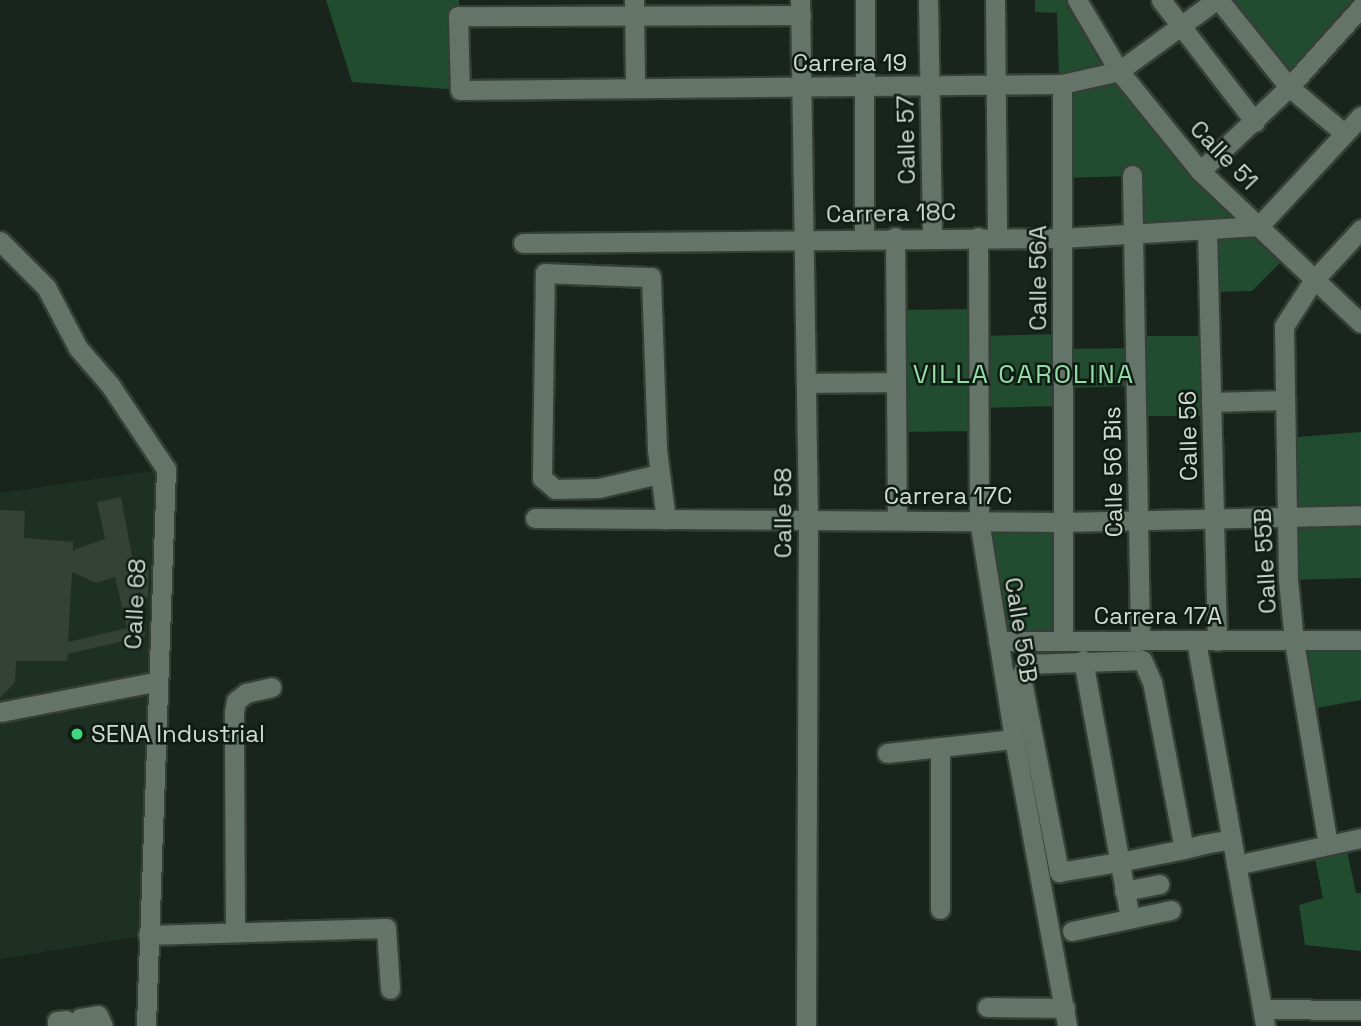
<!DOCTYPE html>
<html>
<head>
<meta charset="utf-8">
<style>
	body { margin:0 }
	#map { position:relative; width:1361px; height:1026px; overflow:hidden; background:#19251c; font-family:"Space Grotesk",sans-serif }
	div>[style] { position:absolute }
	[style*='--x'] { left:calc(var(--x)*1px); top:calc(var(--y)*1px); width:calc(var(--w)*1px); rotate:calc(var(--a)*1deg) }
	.built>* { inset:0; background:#1d3023 }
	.green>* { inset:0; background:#224c30 }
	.building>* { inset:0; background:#344137 }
	.roads { filter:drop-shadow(2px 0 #353f38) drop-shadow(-2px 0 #353f38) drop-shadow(0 2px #353f38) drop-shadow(0 -2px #353f38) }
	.minor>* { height:19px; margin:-9.5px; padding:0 9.5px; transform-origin:9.5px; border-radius:9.5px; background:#657469 }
	.dots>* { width:19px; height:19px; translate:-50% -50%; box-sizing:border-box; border:4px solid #0f1c13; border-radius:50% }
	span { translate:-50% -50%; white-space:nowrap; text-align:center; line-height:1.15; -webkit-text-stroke:5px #0f1c13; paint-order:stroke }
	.street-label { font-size:24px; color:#d1d9d3 }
	.poi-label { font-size:24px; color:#d1d9d3 }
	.left { translate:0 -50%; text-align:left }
	.neighbourhood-label { font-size:26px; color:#94dba8; letter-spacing:2px }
</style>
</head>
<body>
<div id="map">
	<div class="built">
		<i style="clip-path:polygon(166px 469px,148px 935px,0 959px,0 493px)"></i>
	</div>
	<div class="green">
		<i style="clip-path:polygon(326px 0,459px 0,460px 90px,352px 82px)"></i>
		<i style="clip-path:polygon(1035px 0,1077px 0,1119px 71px,1288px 255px,1252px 291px,1209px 292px,1207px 230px,1133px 234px,1132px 176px,1062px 178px,1057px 13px,1035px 12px)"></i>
		<i style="clip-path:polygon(1219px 0,1361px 0,1289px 87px)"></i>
		<i style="clip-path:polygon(979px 309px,979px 336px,1063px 334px,1063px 349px,1135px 348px,1135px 336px,1210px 336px,1212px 416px,1136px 416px,1135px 386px,1063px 388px,1063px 406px,979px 408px,979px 431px,897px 432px,896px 310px)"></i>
		<i style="clip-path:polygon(1361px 432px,1361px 578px,1288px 580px,1286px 438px)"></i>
		<i style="clip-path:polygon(979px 520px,1063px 522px,1063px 641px,998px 641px)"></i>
		<i style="clip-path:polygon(1361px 640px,1361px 700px,1305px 710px,1294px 641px)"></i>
		<i style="clip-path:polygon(1345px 842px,1356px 893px,1361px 893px,1361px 951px,1305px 945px,1299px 905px,1323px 898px,1313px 849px)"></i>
	</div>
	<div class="building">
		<i style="clip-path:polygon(evenodd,121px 497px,135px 572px,149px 569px,148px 598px,141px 599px,145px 636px,68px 654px,67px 661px,16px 661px,15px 682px,0 698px,0 510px,25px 511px,24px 538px,73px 542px,73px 550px,105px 539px,97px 502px,121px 497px,72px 572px,96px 583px,115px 577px,127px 628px,68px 642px,72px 572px)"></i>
	</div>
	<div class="roads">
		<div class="minor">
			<i style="--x:634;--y:0;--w:87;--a:89.3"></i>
			<i style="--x:800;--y:0;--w:521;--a:89.12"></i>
			<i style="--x:808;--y:521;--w:505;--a:90.23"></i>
			<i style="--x:928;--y:0;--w:237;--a:89"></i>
			<i style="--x:995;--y:0;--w:237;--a:89.5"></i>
			<i style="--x:1077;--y:0;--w:82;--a:59.4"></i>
			<i style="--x:1119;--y:71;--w:129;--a:51"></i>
			<i style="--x:1200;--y:171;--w:221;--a:43.4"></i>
			<i style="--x:1161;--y:0;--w:154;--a:52.4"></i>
			<i style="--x:1219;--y:0;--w:112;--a:51.2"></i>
			<i style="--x:1289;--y:87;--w:72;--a:39.9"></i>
			<i style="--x:801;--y:15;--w:343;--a:179.8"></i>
			<i style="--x:458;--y:16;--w:74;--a:88.5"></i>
			<i style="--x:460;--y:90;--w:602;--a:-0.57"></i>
			<i style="--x:1062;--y:84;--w:58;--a:-12.8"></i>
			<i style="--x:1119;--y:71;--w:120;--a:-36.2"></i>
			<i style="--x:1062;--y:84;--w:557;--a:89.9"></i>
			<i style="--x:1200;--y:171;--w:122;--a:-43.3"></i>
			<i style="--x:1289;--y:87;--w:108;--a:-48"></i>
			<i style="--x:1132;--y:175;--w:466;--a:89"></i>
			<i style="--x:1207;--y:230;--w:411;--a:88.6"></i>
			<i style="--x:895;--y:237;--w:282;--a:89.6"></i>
			<i style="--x:978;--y:237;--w:283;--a:89.8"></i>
			<i style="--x:979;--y:520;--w:222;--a:80.9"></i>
			<i style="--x:1014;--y:739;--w:292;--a:79.5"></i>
			<i style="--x:864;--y:238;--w:238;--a:-89.8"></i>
			<i style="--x:0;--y:241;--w:65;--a:45"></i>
			<i style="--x:46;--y:287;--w:69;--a:62.3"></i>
			<i style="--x:78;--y:348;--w:49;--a:49.1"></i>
			<i style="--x:110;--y:385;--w:101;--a:56.3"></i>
			<i style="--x:166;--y:469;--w:557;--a:92.06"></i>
			<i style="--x:523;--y:243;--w:539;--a:-0.53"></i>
			<i style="--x:1062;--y:238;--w:197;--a:-3.5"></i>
			<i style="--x:1259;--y:226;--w:150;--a:-47.2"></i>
			<i style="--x:806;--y:383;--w:90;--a:-0.6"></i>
			<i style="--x:1211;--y:402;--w:73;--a:-1.6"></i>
			<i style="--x:659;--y:474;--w:62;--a:166.9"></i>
			<i style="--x:599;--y:488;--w:44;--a:178.7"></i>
			<i style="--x:555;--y:489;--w:17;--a:-140"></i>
			<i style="--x:542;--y:478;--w:205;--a:-89.2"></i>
			<i style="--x:545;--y:273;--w:106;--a:2.2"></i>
			<i style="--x:651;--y:277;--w:173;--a:88"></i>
			<i style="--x:657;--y:450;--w:70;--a:82.6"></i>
			<i style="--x:535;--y:518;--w:528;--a:0.43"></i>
			<i style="--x:1063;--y:522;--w:298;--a:-1.3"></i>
			<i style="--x:998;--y:641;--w:363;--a:-0.2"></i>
			<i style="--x:1196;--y:641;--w:391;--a:79.8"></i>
			<i style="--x:1083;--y:660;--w:263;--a:79.7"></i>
			<i style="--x:0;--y:712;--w:158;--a:-11"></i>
			<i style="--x:940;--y:747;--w:162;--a:90"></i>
			<i style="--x:887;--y:753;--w:128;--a:-6.3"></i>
			<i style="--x:1328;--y:845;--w:207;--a:-99.5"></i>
			<i style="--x:1294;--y:641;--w:61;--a:-95.6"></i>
			<i style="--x:1288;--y:580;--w:254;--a:-90.9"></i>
			<i style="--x:1284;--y:326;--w:54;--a:-57.2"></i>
			<i style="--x:1313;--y:281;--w:71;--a:-47.3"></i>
			<i style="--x:1184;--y:849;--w:170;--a:-100.8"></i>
			<i style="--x:1152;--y:682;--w:24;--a:-114"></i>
			<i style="--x:1142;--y:660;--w:116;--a:178"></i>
			<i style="--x:1026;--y:664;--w:13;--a:113"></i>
			<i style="--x:1021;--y:676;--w:200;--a:79"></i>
			<i style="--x:1059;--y:872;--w:61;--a:-9.5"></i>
			<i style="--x:1119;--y:862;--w:66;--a:-11.3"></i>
			<i style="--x:1184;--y:849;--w:21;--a:-14"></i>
			<i style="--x:1204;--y:844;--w:28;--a:-10"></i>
			<i style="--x:1236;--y:865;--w:128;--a:-12.2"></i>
			<i style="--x:1124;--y:891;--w:36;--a:-11"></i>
			<i style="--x:1072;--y:931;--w:101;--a:-12"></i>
			<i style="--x:235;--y:932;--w:220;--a:-90.3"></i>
			<i style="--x:234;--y:712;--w:11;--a:-80"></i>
			<i style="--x:236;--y:701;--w:13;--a:-39"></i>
			<i style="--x:246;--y:693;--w:26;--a:-13"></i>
			<i style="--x:148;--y:935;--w:238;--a:-1.7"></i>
			<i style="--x:386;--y:928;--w:61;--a:86.2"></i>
			<i style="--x:987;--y:1007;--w:78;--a:0.7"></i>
			<i style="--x:1262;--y:1009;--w:99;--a:0.6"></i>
			<i style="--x:80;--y:1018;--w:18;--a:-9"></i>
			<i style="--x:98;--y:1015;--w:12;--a:66"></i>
			<i style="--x:57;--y:1026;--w:5;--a:-90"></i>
			<i style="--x:57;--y:1021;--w:9;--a:-6"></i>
		</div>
	</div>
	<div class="dots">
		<i style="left:77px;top:734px;background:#3dd77e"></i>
	</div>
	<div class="street-label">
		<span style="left:850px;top:63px">Carrera 19</span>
		<span style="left:906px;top:140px;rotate:-91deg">Calle 57</span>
		<span style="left:1224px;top:155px;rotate:46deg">Calle 51</span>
		<span style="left:891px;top:213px;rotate:-1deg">Carrera 18C</span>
		<span style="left:1038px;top:278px;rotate:-90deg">Calle 56A</span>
		<span style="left:1188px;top:436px;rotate:-91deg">Calle 56</span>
		<span style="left:1113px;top:472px;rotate:-91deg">Calle 56 Bis</span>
		<span style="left:948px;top:496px">Carrera 17C</span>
		<span style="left:783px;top:513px;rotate:-90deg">Calle 58</span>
		<span style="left:1265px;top:561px;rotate:-93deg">Calle 55B</span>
		<span style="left:135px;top:604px;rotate:-87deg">Calle 68</span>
		<span style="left:1158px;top:616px">Carrera 17A</span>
		<span style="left:1021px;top:630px;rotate:81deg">Calle 56B</span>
	</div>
	<div class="poi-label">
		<span class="left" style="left:91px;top:734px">SENA Industrial</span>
	</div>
	<div class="neighbourhood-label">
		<span style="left:1024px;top:375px">VILLA CAROLINA</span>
	</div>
</div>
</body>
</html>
